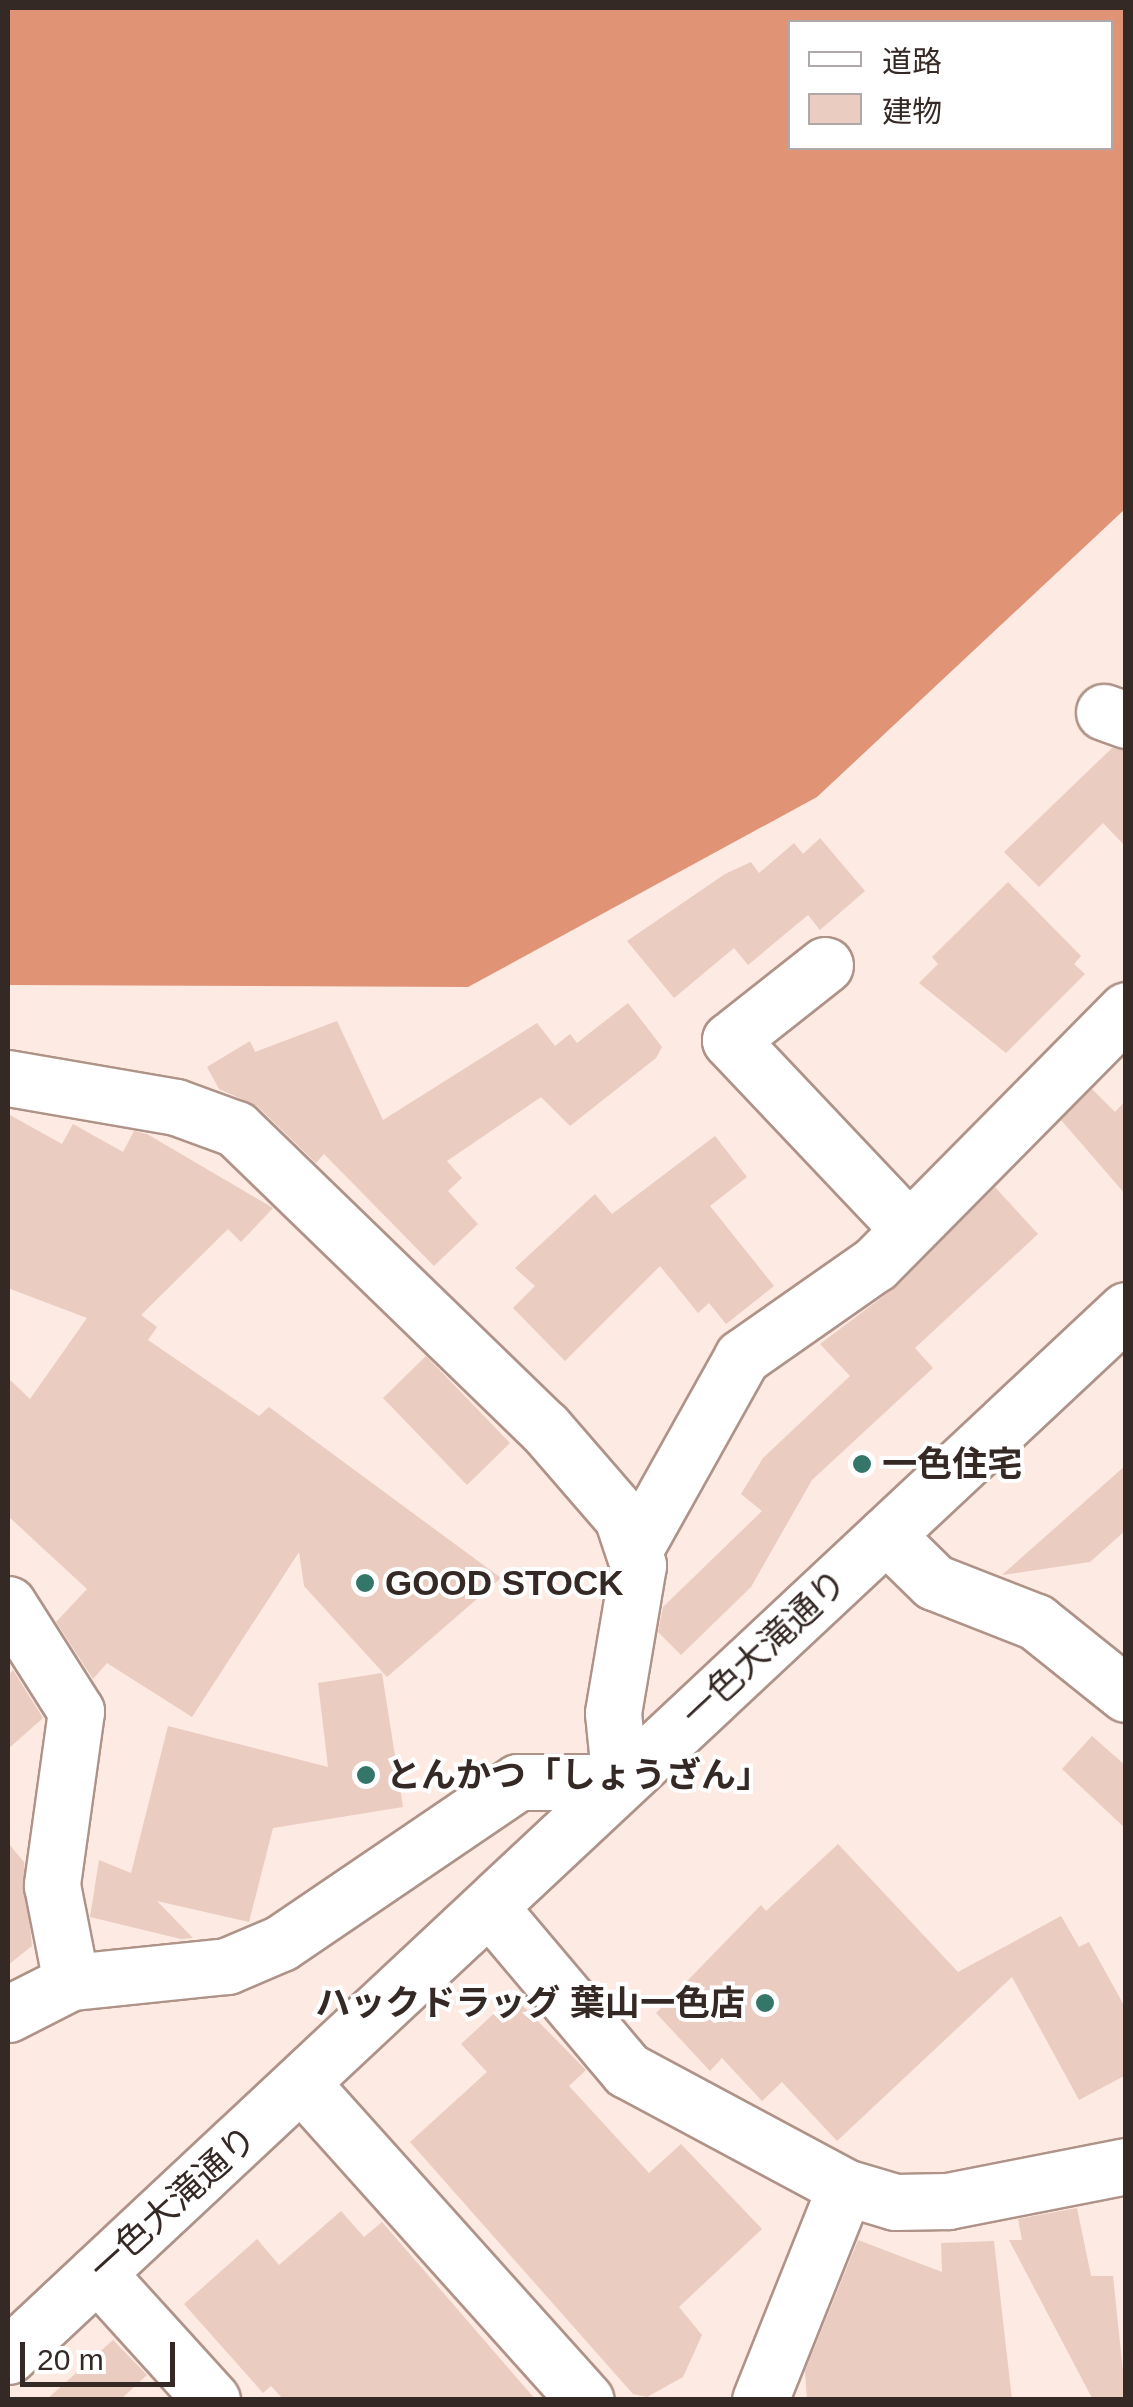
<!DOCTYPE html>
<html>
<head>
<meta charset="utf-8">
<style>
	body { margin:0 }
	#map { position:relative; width:1133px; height:2407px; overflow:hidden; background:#fceae3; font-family:Arial,"Noto Sans JP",sans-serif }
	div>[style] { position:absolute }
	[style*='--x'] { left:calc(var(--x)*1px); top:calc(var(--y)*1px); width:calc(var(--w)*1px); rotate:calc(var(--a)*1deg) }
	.forest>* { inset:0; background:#e19375 }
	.building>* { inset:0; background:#eaccc1 }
	.roads { filter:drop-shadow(2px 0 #af9388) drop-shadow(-2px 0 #af9388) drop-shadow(0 2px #af9388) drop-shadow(0 -2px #af9388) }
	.minor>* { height:55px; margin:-27.5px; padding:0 27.5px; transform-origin:27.5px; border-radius:27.5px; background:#fff }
	.major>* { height:55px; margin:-27.5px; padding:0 27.5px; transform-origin:27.5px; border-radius:27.5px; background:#fff }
	.dots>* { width:28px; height:28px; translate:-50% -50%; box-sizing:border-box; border:5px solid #fff; border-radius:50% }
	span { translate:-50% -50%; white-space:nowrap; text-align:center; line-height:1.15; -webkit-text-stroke:8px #fff; paint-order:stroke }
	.poi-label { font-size:35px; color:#352925; font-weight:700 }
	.left { translate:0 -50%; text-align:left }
	.right { translate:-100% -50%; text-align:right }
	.street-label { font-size:35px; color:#352925 }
	.frame { position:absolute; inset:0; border:10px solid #352925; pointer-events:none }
	.legend { position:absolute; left:788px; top:20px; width:325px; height:130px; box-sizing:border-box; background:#fff; border:2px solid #aea9a8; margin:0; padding:12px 18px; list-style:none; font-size:30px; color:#352925 }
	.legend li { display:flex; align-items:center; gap:20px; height:50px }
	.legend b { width:50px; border:2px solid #aea9a8 }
	.scale { position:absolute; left:20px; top:2342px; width:155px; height:45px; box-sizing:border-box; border:5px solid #352925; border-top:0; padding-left:12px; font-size:30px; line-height:35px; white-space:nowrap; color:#352925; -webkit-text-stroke:8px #fff; paint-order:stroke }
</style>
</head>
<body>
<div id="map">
	<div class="forest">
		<i style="clip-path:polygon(evenodd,8px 8px,1125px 8px,1125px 509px,817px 797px,468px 987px,8px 985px,8px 8px,790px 22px,1110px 22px,1110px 148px,790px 148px,790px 22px)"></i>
	</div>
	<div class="building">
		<i style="clip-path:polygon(1112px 748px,1126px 750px,1126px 847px,1103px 823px,1039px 887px,1004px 852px)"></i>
		<i style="clip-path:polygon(820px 838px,865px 891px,820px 930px,808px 915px,748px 965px,734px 948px,674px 998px,627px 941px,725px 874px,751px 862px,759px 873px,794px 843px,803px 854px)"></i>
		<i style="clip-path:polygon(1008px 882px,1081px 956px,1074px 964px,1085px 974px,1006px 1053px,919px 983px,938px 964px,932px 957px)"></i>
		<i style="clip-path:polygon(628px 1003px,662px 1047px,656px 1058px,570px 1126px,541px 1097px,447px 1161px,462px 1178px,448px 1191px,478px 1224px,434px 1266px,324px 1154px,316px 1163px,257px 1106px,219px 1089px,207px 1067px,250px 1041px,255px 1052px,337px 1021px,383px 1120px,537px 1023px,555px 1046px,570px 1034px,577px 1043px)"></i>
		<i style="clip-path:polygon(1092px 1089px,1115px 1112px,1126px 1100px,1126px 1195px,1061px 1120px)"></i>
		<i style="clip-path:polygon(8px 1114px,62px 1144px,73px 1124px,123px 1152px,134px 1131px,147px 1134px,273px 1208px,241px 1242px,228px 1229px,141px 1315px,157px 1327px,148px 1340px,259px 1416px,269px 1407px,501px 1578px,387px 1677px,304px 1586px,299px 1552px,192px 1717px,107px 1663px,93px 1679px,56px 1622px,87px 1589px,8px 1516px,8px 1378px,30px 1399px,87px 1318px,8px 1288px)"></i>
		<i style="clip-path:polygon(715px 1136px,747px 1177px,710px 1206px,774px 1286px,726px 1324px,709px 1303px,698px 1313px,660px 1266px,565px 1361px,513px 1308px,535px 1286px,515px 1268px,595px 1194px,612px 1214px)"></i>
		<i style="clip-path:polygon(995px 1187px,1038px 1234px,915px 1348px,933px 1368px,812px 1480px,751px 1587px,681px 1655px,658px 1632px,663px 1607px,762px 1511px,741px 1494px,763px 1458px,850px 1376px,820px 1344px,897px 1286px)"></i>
		<i style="clip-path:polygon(426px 1356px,510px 1443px,467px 1485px,383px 1398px)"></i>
		<i style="clip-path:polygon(1126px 1465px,1126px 1530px,1090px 1562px,1002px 1575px)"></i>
		<i style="clip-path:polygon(13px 1670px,43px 1718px,8px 1749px,8px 1676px)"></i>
		<i style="clip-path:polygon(382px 1673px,403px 1807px,273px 1828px,249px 1922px,157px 1901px,193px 1938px,181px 1939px,90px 1917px,99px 1860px,131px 1873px,168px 1726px,328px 1767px,318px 1683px)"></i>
		<i style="clip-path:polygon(1092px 1736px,1126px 1766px,1126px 1829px,1062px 1769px)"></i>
		<i style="clip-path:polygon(8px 1843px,24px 1862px,32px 1946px,8px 1965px)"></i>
		<i style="clip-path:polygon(838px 1844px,958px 1972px,1061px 1916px,1079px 1947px,1089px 1942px,1126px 2009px,1126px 2075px,1079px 2100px,1012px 1977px,837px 2141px,782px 2082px,762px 2101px,722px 2058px,710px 2071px,656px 2013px,761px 1905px,766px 1911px)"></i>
		<i style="clip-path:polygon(513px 1996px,586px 2070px,569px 2086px,649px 2173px,681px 2144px,762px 2229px,679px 2307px,702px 2335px,683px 2377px,647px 2397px,633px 2394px,410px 2142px,487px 2072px,461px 2044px)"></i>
		<i style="clip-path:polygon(1077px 2208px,1091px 2276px,1113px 2276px,1126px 2400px,1093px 2400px,1009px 2240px,1022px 2240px,1018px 2219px)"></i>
		<i style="clip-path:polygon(341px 2211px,364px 2237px,382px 2222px,536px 2400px,284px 2400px,271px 2386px,263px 2393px,184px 2304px,257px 2239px,279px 2265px)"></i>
		<i style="clip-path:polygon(858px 2240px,942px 2272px,941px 2243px,994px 2241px,1012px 2400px,807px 2400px,805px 2371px)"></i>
		<i style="clip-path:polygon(113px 2340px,147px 2375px,120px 2400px,46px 2400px)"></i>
	</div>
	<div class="roads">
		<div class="minor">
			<i style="--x:1104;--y:712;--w:23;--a:20"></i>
			<i style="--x:825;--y:965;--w:121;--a:141.7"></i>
			<i style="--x:730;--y:1040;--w:260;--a:46.6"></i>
			<i style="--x:8;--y:1078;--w:170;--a:9.8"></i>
			<i style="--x:176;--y:1107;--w:64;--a:20.1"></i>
			<i style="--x:236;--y:1129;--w:429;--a:44.1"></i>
			<i style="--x:544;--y:1427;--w:119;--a:49.1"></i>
			<i style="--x:622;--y:1517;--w:51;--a:71.6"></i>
			<i style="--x:638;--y:1565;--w:150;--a:99.6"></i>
			<i style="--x:613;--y:1713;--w:69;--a:84.2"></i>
			<i style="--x:620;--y:1782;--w:102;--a:180"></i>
			<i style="--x:518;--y:1782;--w:287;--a:145.8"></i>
			<i style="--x:281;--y:1943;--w:59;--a:156.9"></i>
			<i style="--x:227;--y:1966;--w:157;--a:174.1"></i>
			<i style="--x:71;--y:1982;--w:71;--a:153.1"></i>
			<i style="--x:886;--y:1535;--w:67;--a:44.4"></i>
			<i style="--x:934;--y:1582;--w:110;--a:21.4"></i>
			<i style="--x:1036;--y:1622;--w:115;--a:38.7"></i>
			<i style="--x:637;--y:1545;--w:215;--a:-60.8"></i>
			<i style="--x:742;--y:1357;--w:162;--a:-35"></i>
			<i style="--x:875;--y:1264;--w:357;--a:-45.3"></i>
			<i style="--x:8;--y:1604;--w:127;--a:57.6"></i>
			<i style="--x:76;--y:1711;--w:176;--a:97.9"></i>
			<i style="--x:52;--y:1885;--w:99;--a:78.9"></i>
			<i style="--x:491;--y:1909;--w:211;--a:49.8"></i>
			<i style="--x:627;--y:2070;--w:247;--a:28.2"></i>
			<i style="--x:845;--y:2187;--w:52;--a:16.7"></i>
			<i style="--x:895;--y:2202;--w:53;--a:-1.1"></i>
			<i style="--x:948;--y:2201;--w:181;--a:-11.1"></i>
			<i style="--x:303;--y:2085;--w:423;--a:48.1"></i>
			<i style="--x:97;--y:2273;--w:171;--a:47.8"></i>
			<i style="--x:760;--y:2400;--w:229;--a:-68.2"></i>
		</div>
		<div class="major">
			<i style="--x:8;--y:2356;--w:1531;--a:-43.09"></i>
		</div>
	</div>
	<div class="dots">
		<i style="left:862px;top:1464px;background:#347769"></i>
		<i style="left:365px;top:1583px;background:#347769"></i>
		<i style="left:366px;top:1775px;background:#347769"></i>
		<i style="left:765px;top:2003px;background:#347769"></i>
	</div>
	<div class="poi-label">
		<span class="left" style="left:882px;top:1464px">一色住宅</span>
		<span class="left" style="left:385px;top:1583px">GOOD STOCK</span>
		<span class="left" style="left:386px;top:1775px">とんかつ「しょうざん」</span>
		<span class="right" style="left:745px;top:2003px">ハックドラッグ 葉山一色店</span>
	</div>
	<div class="street-label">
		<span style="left:764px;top:1648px;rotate:-43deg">一色大滝通り</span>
		<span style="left:173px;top:2203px;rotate:-42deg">一色大滝通り</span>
	</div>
	<div class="frame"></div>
	<ul class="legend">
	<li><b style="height:12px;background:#fff"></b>道路</li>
	<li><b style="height:28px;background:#eaccc1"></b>建物</li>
	</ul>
	<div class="scale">20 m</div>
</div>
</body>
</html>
